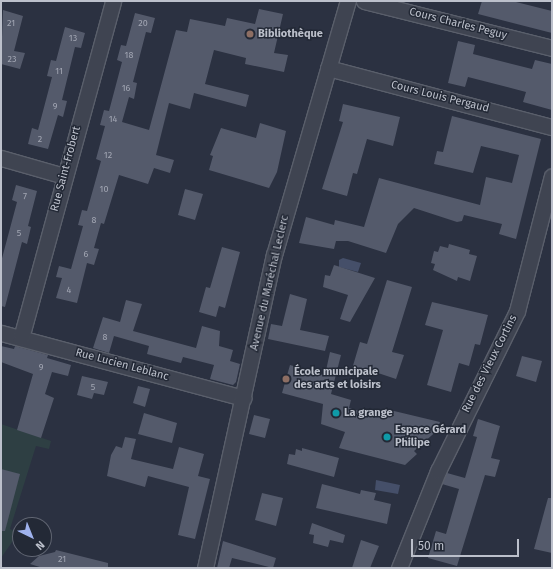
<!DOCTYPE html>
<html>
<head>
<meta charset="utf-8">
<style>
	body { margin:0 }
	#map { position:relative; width:553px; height:569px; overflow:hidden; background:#2b3141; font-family:"Fira Sans",sans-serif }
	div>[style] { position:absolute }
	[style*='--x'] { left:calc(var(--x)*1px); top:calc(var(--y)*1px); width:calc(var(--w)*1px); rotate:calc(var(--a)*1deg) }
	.green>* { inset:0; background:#2e3f43 }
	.water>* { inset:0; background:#454f69 }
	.building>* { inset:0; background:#545a6b }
	.roads { filter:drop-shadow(1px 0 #5a5f6b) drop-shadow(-1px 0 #5a5f6b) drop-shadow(0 1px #5a5f6b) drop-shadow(0 -1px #5a5f6b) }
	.minor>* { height:15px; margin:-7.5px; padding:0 7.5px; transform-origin:7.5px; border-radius:7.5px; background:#3f4451 }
	.dots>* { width:11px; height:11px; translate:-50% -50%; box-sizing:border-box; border:2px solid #232936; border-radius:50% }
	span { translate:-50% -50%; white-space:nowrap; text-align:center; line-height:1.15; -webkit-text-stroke:3px #232936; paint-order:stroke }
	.number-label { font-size:9px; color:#a2a6b3 }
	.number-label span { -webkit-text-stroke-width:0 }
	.street-label { font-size:11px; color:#bcc0cb }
	.poi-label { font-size:11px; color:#bcc0cb; font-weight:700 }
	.left { translate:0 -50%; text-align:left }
	.frame { position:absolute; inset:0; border:2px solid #bcc0cb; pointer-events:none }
	.north { position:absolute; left:12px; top:517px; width:40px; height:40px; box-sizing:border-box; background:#232936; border:1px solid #606572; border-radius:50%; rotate:137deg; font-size:11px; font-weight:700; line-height:16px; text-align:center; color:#bcc0cb }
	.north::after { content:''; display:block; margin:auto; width:14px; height:18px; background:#9fb2ed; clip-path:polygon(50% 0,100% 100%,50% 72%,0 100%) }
	.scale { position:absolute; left:411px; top:539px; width:108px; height:18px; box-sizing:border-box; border:2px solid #bcc0cb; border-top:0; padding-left:5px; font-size:12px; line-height:14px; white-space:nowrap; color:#bcc0cb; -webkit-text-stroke:3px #232936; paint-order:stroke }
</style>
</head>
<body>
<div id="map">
	<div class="green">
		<i style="clip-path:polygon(1px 424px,51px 441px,49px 449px,36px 446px,10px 529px,15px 531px,17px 535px,1px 558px)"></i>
	</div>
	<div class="water">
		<i style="clip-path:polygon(343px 258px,361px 263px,358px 272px,339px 267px,339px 260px)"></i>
		<i style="clip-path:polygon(376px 480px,400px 485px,398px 494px,375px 490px)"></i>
	</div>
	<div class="building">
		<i style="clip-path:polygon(482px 1px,512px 1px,552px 11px,552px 33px,478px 14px)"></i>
		<i style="clip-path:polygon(259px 9px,283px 14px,274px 53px,288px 55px,284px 72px,245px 64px,246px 58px,214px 50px,205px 84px,249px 95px,246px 107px,194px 93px,190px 109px,169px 103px,156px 155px,174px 160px,170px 173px,154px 168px,148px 184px,119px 175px,104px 224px,101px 223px,94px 248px,99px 249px,94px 265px,87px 263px,77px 303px,56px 298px,62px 278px,56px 277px,59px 266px,71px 269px,83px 226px,78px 225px,82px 210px,87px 211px,101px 161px,96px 159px,105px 126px,100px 125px,104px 110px,109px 111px,122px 62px,117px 60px,121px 45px,126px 46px,135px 13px,155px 18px,151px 33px,146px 32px,133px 82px,137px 83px,134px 99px,129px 97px,122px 122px,149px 130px,176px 30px,187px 32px,190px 19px,225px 26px,227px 18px,255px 24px)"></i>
		<i style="clip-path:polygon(3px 10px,23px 16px,14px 51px,25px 53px,20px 69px,1px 64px)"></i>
		<i style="clip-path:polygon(65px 27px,85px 33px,81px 48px,75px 47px,62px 100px,67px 101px,63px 117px,58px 115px,48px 149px,28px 144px,32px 128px,38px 130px,52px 77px,47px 76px,51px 60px,56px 61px)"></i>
		<i style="clip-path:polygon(458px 41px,475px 45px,473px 54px,532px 69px,535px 60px,552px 64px,552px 110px,523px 102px,526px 92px,468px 77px,465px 87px,448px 83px)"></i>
		<i style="clip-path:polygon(343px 104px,400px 117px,393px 146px,367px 139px,357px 174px,353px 173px,347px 196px,322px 189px,343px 122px,339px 121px)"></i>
		<i style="clip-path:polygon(452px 116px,541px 139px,516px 239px,499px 234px,502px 224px,464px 215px,462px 221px,457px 222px,414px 208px,398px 224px,386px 253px,348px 241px,336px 241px,334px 249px,299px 243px,306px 217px,334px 225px,335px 220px,364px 227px,379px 178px,480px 205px,486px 177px,512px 183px,519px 155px,481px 146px,473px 173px,434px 164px,437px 151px,443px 152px)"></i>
		<i style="clip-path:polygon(260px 123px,286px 131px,277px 172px,269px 188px,209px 170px,213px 156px,210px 155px,221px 128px,256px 138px)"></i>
		<i style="clip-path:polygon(16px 185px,37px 191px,28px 226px,31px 227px,27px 244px,22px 242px,5px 307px,1px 306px,1px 262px,17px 202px,12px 200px)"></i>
		<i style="clip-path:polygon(185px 189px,203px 194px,195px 220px,178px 215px)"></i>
		<i style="clip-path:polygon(449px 244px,470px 250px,469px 254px,477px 256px,470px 281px,458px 277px,457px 281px,433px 270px,435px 264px,431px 263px,434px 251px,438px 252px,440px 246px,448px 248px)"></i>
		<i style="clip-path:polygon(222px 247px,240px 252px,225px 308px,219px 306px,216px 317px,199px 312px,206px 287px,210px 288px)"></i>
		<i style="clip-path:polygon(334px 265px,375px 278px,350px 322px,340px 319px,348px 295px,323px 287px,325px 275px,330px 276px)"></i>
		<i style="clip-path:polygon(387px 280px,412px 287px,392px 352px,404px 355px,396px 379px,369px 370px,368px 374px,352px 369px,360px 342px,367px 344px)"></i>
		<i style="clip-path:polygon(290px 294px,307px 299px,300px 330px,329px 336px,325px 351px,268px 339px,271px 324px,282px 326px)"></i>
		<i style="clip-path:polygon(126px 300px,142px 304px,133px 331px,196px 348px,202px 326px,220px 331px,219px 346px,233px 350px,230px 361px,240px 364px,236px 382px,233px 385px,210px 379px,214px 365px,183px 357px,181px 363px,147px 354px,149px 346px,114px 336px,109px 353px,93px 348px,103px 317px,120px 322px)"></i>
		<i style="clip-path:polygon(432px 302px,488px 315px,480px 345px,475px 344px,469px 366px,459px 363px,451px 392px,427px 385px,443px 330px,425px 325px)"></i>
		<i style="clip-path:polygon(1px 346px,14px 349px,15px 346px,48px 355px,47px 358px,71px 365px,68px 376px,52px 372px,45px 394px,54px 398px,41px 438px,17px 430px,33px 374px,1px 362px)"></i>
		<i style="clip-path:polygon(330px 352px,341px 355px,331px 394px,351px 400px,349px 408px,369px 414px,394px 411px,440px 422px,438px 427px,440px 428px,414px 451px,417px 454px,405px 465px,339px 448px,345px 432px,321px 424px,323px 404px,282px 393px,290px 365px,325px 375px)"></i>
		<i style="clip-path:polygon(522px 356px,542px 361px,536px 382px,516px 376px)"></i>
		<i style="clip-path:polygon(82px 376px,108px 382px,104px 395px,94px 393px,92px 399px,77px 395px)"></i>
		<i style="clip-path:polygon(138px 386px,150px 389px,145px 407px,133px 403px)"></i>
		<i style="clip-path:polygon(144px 413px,177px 423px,172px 443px,138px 434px)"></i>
		<i style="clip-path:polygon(254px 415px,270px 419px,265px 438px,249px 434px)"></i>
		<i style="clip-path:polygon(478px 419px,500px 426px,491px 458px,500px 460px,495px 477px,485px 475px,457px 566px,428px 558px,436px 531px,446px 534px,459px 489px,442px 484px,447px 473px,465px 478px,477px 437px,473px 436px)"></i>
		<i style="clip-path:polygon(125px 437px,136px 439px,131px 459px,173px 469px,179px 447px,204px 454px,198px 476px,210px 479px,195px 539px,178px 535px,189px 487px,148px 476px,145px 487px,107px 476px,111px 455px,116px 446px,122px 448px)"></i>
		<i style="clip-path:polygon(302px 448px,339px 458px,334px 477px,287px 464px,289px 454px,295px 455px,296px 449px,302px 451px)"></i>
		<i style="clip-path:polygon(1px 469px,20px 474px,5px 531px,1px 531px)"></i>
		<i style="clip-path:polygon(322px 484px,360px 494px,361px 490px,376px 493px,374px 500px,391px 504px,387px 524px,316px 508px)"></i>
		<i style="clip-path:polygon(262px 493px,283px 498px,276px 526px,255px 520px)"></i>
		<i style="clip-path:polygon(548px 498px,552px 498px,552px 553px,534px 549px)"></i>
		<i style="clip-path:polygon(312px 523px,345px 535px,343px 543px,330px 540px,328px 547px,313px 543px,314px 535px,309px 534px)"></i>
		<i style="clip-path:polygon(361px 540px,379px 546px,370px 568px,352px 568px)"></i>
		<i style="clip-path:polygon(223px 541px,276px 558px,273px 568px,232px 558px,229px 568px,217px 568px)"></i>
		<i style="clip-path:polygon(56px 550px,108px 563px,108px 568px,43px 568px,30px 564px,39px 556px,55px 552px)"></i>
	</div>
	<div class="roads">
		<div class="minor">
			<i style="--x:364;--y:1;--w:194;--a:14"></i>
			<i style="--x:328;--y:68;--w:232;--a:14.8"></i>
			<i style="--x:1;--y:158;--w:66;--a:15.9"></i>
			<i style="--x:1;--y:333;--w:251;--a:15"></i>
			<i style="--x:21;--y:338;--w:349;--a:-74.7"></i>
			<i style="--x:205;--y:568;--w:321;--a:-77.6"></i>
			<i style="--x:274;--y:255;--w:265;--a:-73.8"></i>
			<i style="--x:399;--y:568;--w:105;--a:-68.1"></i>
			<i style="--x:438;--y:471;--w:178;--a:-63.7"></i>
			<i style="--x:517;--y:311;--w:139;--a:-75.5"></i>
		</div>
	</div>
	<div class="dots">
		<i style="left:250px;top:34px;background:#8d6e63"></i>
		<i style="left:286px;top:379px;background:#8d6e63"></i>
		<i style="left:336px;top:413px;background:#0f9aa8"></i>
		<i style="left:387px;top:437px;background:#0f9aa8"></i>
	</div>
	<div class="number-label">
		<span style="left:11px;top:23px">21</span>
		<span style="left:143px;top:23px">20</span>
		<span style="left:73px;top:38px">13</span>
		<span style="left:129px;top:55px">18</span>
		<span style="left:12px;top:59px">23</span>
		<span style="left:59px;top:71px">11</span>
		<span style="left:126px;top:88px">16</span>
		<span style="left:55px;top:106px">9</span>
		<span style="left:113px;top:119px">14</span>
		<span style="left:40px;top:139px">2</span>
		<span style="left:108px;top:155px">12</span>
		<span style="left:104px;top:189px">10</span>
		<span style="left:25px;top:196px">7</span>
		<span style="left:94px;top:220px">8</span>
		<span style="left:19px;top:233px">5</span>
		<span style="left:86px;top:254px">6</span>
		<span style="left:69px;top:290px">4</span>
		<span style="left:105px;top:337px">8</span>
		<span style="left:41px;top:367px">9</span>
		<span style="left:93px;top:387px">5</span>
		<span style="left:62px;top:559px">21</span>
	</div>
	<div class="street-label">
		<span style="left:458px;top:24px;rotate:14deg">Cours Charles Peguy</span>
		<span style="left:440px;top:97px;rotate:14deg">Cours Louis Pergaud</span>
		<span style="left:66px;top:169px;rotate:-75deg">Rue Saint-Frobert</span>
		<span style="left:270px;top:283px;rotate:-77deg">Avenue du Maréchal Leclerc</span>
		<span style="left:490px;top:364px;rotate:-63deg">Rue des Vieux Cortins</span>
		<span style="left:122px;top:365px;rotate:15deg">Rue Lucien Leblanc</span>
	</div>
	<div class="poi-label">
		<span class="left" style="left:258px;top:34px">Bibliothèque</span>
		<span class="left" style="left:294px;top:379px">École municipale<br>des arts et loisirs</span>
		<span class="left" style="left:344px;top:413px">La grange</span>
		<span class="left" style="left:395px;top:437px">Espace Gérard<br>Philipe</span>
	</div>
	<div class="frame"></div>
	<div class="north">N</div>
	<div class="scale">50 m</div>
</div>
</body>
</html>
